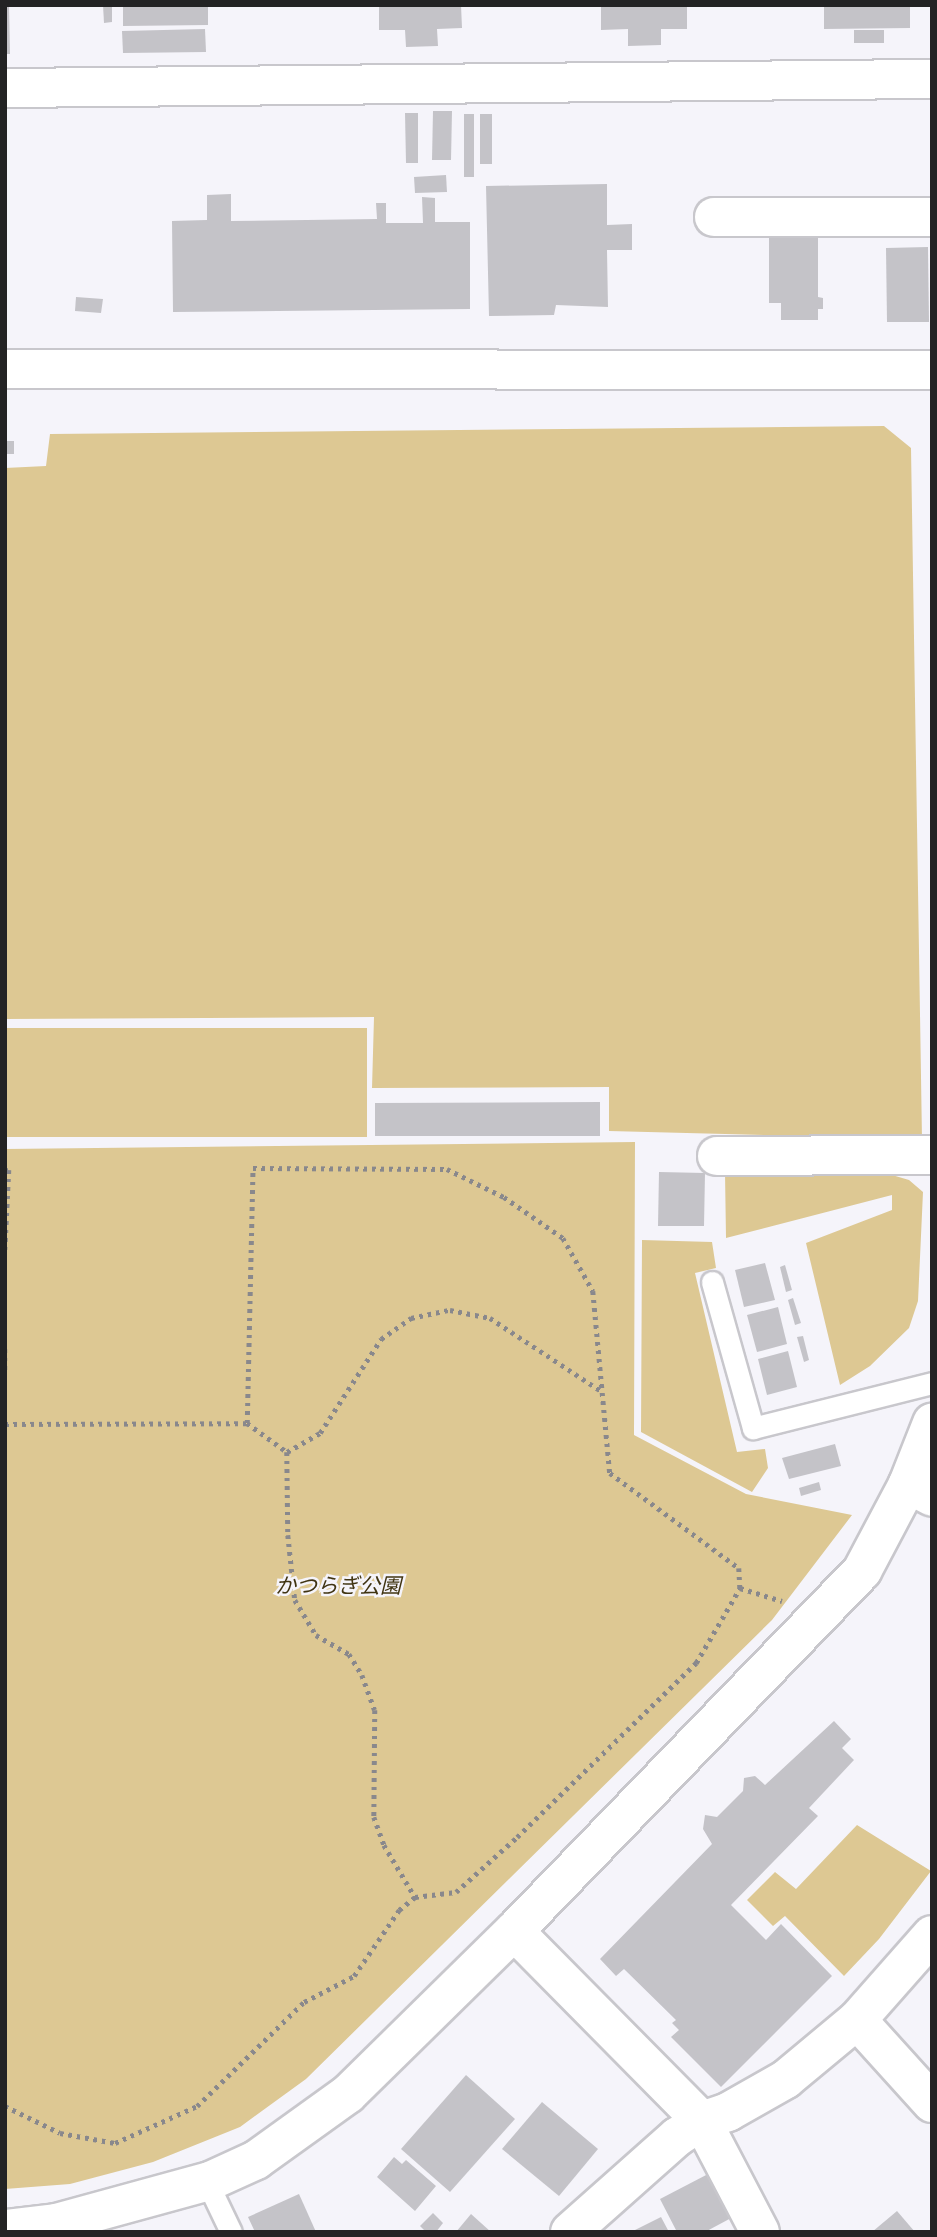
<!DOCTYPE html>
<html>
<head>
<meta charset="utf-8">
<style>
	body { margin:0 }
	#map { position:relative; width:937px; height:2237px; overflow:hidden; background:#f5f4fa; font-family:"IBM Plex Serif","Noto Sans JP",serif }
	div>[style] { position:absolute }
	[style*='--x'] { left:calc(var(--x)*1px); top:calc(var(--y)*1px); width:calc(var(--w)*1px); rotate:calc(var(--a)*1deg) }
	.green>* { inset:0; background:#ddc893 }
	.building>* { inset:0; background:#c4c3c8 }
	.path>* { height:4.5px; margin-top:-2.25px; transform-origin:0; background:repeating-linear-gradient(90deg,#89888c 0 3.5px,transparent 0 8.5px) }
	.roads { filter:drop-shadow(2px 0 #c8c7cc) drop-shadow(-2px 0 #c8c7cc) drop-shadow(0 2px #c8c7cc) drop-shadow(0 -2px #c8c7cc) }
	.lane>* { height:21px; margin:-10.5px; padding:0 10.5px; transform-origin:10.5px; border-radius:10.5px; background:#fff }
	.street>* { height:38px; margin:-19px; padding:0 19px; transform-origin:19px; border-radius:19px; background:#fff }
	.secondary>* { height:38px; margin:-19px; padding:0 19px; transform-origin:19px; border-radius:19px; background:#fff }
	span { translate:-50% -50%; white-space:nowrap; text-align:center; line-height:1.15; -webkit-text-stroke:5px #f5f4fa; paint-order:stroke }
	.park-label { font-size:21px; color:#403412; font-style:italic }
	.frame { position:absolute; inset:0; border:7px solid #232324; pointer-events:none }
</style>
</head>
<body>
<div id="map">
	<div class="green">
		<i style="clip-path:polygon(884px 426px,911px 448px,922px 1139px,609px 1131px,609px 1087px,372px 1088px,374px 1017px,5px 1019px,5px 468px,46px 466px,50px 434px)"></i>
		<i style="clip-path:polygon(5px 1028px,367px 1028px,367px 1137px,5px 1137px)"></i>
		<i style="clip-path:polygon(635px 1142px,634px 1435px,746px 1494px,852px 1515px,772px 1620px,306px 2079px,240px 2127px,153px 2162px,70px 2184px,5px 2189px,5px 1149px)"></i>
		<i style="clip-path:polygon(725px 1173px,892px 1175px,909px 1180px,923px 1192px,918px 1301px,909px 1328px,870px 1366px,840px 1385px,806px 1243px,892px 1210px,892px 1195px,726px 1238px)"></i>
		<i style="clip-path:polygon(642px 1240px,712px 1242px,716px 1268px,695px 1273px,737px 1452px,765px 1449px,768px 1468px,752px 1492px,641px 1432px)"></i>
		<i style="clip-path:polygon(857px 1825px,931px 1871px,879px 1939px,844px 1976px,785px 1916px,773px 1926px,747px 1900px,775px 1872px,796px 1889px)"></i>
	</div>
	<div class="building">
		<i style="clip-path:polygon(5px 5px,9px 5px,10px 54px,5px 54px)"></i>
		<i style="clip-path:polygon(103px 5px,112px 5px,112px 22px,104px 23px)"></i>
		<i style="clip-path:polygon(123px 5px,208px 5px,208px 25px,123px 26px)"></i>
		<i style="clip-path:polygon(379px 5px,461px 5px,462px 28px,437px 29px,438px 46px,406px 47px,405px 30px,379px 30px)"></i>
		<i style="clip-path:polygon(601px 5px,687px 5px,687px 29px,661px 29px,661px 45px,628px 46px,628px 29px,601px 30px)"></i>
		<i style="clip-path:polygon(824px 5px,910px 5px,910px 28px,824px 29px)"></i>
		<i style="clip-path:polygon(205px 29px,206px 52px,123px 53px,122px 31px)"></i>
		<i style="clip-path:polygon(854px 30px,884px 30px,884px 43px,854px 43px)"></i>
		<i style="clip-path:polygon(433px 111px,452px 111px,451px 160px,432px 160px)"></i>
		<i style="clip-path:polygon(405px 113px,418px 113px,418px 163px,406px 163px)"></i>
		<i style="clip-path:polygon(464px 114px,474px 114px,474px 177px,464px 177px)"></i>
		<i style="clip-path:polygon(480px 114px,492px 114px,492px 164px,480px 164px)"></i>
		<i style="clip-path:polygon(446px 175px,447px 192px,415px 193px,414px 177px)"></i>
		<i style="clip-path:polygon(607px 184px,607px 225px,632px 224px,632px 250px,607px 250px,608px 307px,556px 305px,554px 315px,489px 316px,486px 186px)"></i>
		<i style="clip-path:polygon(231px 194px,231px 221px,377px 219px,376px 203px,386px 203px,386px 223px,423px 223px,422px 197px,435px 198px,435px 222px,470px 222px,470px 309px,173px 312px,172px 221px,207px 220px,207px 195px)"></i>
		<i style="clip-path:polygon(769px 232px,818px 232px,818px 297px,823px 298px,823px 309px,818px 309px,818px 320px,781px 320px,781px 303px,769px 303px)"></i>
		<i style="clip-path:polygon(928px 247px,929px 322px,887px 322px,886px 248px)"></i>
		<i style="clip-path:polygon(76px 297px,103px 299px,101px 313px,75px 311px)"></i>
		<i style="clip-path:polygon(5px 441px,14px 441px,14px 454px,5px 454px)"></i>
		<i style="clip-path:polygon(600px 1102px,600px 1136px,375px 1136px,375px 1103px)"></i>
		<i style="clip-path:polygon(659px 1172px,705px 1173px,704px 1226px,658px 1226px)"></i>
		<i style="clip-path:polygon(765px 1263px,775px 1300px,744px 1307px,735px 1270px)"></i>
		<i style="clip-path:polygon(785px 1265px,792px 1290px,786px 1292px,780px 1267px)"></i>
		<i style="clip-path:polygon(793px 1298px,801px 1323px,795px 1325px,788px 1300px)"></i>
		<i style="clip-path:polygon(778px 1307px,787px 1344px,757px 1352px,747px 1315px)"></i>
		<i style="clip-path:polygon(803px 1336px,809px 1360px,804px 1362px,797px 1337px)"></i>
		<i style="clip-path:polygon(788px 1351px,797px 1387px,767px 1395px,758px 1359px)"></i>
		<i style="clip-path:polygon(835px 1444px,841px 1466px,789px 1479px,782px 1458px)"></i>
		<i style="clip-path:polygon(819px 1482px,821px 1490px,801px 1496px,799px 1488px)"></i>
		<i style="clip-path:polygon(834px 1721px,851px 1739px,842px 1748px,854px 1760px,809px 1808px,818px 1816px,731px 1905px,766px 1940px,781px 1924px,832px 1976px,721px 2087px,671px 2037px,679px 2030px,672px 2023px,676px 2020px,624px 1969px,616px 1976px,600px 1959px,712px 1844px,703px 1829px,705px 1815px,717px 1817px,743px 1791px,744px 1778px,755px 1776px,765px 1785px)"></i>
		<i style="clip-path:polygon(466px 2075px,515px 2119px,450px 2192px,401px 2149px)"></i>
		<i style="clip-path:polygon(542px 2102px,598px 2149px,559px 2196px,502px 2149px)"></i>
		<i style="clip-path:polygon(394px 2157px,402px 2164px,406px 2160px,436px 2186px,415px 2211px,377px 2177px)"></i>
		<i style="clip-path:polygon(710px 2173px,733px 2217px,705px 2232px,677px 2232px,660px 2199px)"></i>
		<i style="clip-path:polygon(299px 2194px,316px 2232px,255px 2232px,248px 2217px)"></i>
		<i style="clip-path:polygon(897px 2211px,915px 2232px,872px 2232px)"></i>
		<i style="clip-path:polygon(433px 2213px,443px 2223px,436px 2232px,426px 2232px,420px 2226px)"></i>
		<i style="clip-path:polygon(471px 2214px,491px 2232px,456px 2232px)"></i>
		<i style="clip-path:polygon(661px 2217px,669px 2232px,631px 2232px)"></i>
	</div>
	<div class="path">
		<i style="--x:5;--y:1171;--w:4;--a:-14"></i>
		<i style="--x:9;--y:1170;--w:82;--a:92.8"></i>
		<i style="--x:5;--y:1349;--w:23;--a:90"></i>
		<i style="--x:247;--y:1423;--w:255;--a:-88.7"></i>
		<i style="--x:253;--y:1168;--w:194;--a:0.3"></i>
		<i style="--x:447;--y:1169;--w:64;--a:26.2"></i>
		<i style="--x:504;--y:1197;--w:72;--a:34.8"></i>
		<i style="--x:563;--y:1238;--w:61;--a:60.5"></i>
		<i style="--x:593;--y:1291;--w:183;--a:84.7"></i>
		<i style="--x:610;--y:1473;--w:160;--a:36.4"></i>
		<i style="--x:739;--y:1568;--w:20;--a:87"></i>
		<i style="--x:740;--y:1588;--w:44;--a:17.2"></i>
		<i style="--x:5;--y:1424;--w:242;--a:-0.2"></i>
		<i style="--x:247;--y:1423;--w:49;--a:35.9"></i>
		<i style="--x:287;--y:1452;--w:83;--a:89.3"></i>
		<i style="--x:288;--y:1535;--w:65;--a:83.9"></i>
		<i style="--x:295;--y:1600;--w:41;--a:59"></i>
		<i style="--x:316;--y:1635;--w:38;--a:30"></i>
		<i style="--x:349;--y:1654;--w:25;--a:58"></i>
		<i style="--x:362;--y:1675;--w:37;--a:70"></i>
		<i style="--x:375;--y:1710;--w:107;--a:90.5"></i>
		<i style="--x:374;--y:1817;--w:30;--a:70"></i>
		<i style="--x:384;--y:1845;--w:61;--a:59.2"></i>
		<i style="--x:287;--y:1452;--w:38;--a:-30"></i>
		<i style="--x:320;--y:1433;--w:112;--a:-57"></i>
		<i style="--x:381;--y:1339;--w:37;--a:-35"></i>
		<i style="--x:411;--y:1318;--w:40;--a:-12"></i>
		<i style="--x:450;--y:1310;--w:41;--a:11.3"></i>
		<i style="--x:490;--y:1318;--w:133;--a:33.3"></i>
		<i style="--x:5;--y:2106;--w:61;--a:26.1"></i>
		<i style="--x:60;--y:2133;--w:56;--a:10.3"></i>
		<i style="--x:115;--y:2143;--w:90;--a:-24.3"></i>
		<i style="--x:197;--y:2106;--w:149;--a:-44.2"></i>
		<i style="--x:304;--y:2002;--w:56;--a:-27.5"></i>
		<i style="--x:354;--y:1976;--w:80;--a:-55.7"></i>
		<i style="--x:399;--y:1910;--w:21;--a:-39"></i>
		<i style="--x:415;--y:1897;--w:41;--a:-7"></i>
		<i style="--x:456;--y:1892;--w:82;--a:-42"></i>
		<i style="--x:517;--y:1837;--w:250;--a:-44.2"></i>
		<i style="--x:696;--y:1663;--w:87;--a:-59.6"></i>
	</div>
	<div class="roads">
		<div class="lane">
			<i style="--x:712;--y:1282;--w:152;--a:74.3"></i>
			<i style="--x:753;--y:1428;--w:185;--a:-14.1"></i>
			<i style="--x:207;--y:2182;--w:55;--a:64.4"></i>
		</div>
		<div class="street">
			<i style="--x:5;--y:88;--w:927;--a:-0.56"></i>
			<i style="--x:714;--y:217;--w:218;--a:0"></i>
			<i style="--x:717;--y:1156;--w:215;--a:-0.3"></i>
			<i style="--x:908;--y:1484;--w:27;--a:28"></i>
			<i style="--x:514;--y:1931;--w:267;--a:45.3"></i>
			<i style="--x:702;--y:2121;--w:28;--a:-19"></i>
			<i style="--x:728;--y:2112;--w:67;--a:-29.6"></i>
			<i style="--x:786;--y:2079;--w:92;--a:-39.7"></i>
			<i style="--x:857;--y:2020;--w:113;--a:-48.6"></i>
			<i style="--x:857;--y:2020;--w:112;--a:47.9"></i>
			<i style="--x:570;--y:2232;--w:143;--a:-41.6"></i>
			<i style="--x:677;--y:2137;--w:30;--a:-33"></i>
			<i style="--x:702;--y:2121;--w:125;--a:62.4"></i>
		</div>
		<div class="secondary">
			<i style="--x:5;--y:369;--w:927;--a:0.06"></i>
			<i style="--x:5;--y:2229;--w:51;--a:-6.7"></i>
			<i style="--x:56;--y:2223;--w:160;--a:-15.3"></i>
			<i style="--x:210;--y:2181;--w:51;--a:-24.5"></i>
			<i style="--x:256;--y:2160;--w:113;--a:-35.7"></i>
			<i style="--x:348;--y:2094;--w:233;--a:-44.5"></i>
			<i style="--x:514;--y:1931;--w:501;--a:-45.97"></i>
			<i style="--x:862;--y:1571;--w:98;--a:-62.1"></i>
			<i style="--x:908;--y:1484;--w:66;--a:-68.5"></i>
		</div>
	</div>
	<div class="park-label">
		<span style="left:338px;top:1585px">かつらぎ公園</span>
	</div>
	<div class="frame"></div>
</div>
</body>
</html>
